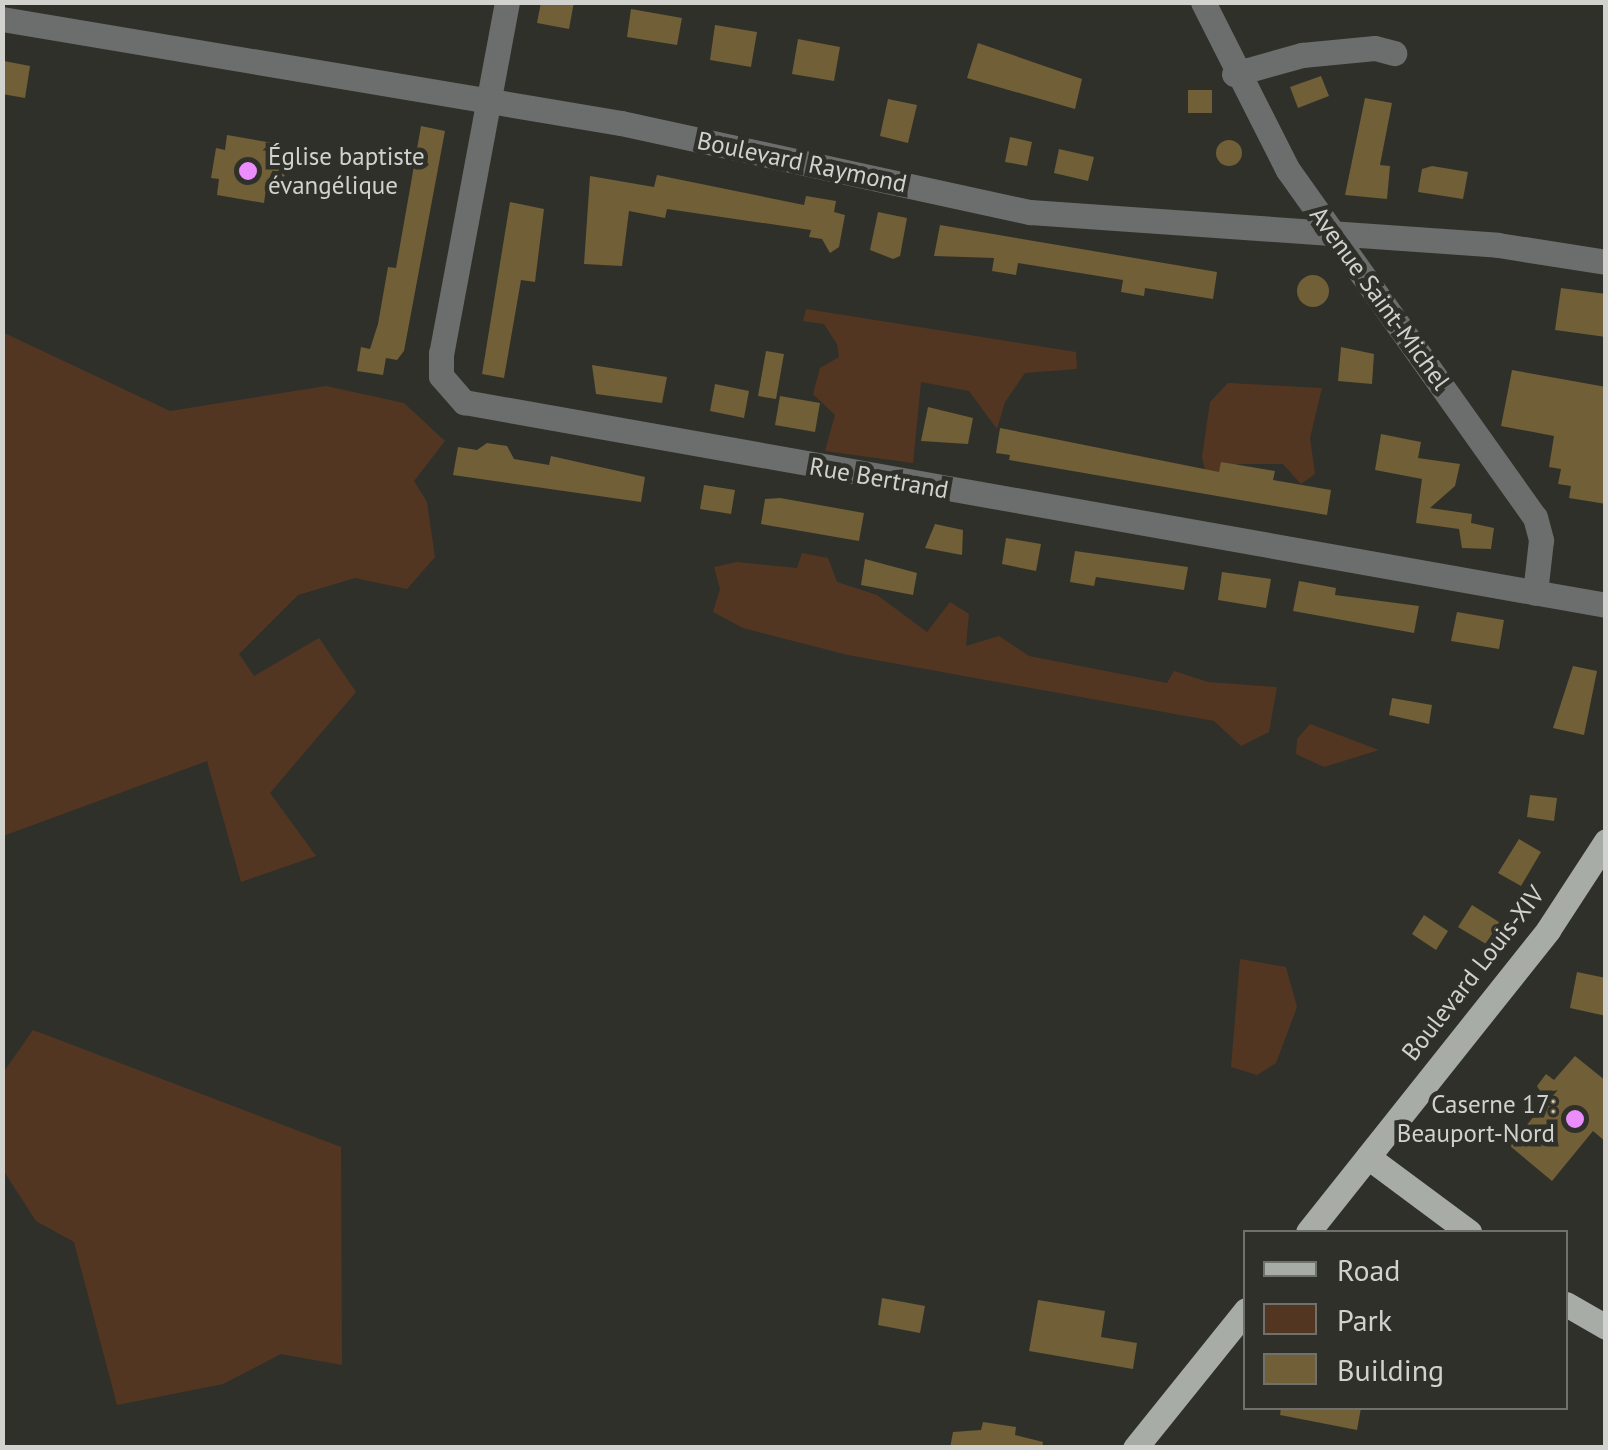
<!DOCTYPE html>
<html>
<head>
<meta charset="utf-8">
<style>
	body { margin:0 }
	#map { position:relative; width:1608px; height:1450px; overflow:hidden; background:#2f302a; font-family:"PT Sans",sans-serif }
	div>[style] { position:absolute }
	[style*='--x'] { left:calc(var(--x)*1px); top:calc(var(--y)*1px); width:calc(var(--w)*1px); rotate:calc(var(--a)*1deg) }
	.green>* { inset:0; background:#533622 }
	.building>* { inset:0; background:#705f37 }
	.round { border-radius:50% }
	.minor>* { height:25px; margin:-12.5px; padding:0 12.5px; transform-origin:12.5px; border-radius:12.5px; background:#6b6e6c }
	.major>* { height:25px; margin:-12.5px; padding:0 12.5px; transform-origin:12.5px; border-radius:12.5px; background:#a7aca7 }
	.dots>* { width:28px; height:28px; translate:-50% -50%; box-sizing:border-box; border:5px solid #2f302a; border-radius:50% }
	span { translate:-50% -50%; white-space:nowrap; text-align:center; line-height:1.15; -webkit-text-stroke:9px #2f302a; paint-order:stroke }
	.poi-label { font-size:25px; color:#d1d2ce }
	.left { translate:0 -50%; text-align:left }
	.right { translate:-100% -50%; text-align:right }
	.street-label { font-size:25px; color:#d1d2ce }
	.frame { position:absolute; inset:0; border:5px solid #d1d2ce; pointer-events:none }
	.legend { position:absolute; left:1243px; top:1230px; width:325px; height:180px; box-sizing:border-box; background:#2f302a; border:2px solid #70716c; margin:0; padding:12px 18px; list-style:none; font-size:30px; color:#d1d2ce }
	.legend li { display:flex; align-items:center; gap:20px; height:50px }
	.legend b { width:50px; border:2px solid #70716c }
</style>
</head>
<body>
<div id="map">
	<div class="green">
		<i style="clip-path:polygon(806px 309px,1076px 352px,1077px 369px,1025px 373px,1005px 402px,997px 429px,969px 391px,921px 382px,913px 463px,825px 451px,835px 415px,813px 394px,820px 368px,839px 357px,837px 344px,824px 324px,803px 321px)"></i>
		<i style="clip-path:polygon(2px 332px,170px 411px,326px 386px,404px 403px,445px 441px,414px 481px,427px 502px,435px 557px,407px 589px,355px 578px,298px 595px,239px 654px,254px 676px,319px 638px,356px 692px,270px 793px,316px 856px,241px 882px,207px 761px,3px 836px)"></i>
		<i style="clip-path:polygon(1228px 383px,1322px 388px,1310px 438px,1315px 474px,1301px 484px,1283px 464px,1237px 464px,1209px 487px,1202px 457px,1210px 402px)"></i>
		<i style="clip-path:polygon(802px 553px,828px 558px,837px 582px,877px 595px,927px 632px,950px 602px,969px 614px,966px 646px,999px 636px,1029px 656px,1167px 683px,1174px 671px,1208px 682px,1277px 687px,1269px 732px,1241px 746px,1214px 721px,848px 655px,743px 628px,713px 612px,720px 589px,714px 567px,737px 562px,797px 568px)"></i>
		<i style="clip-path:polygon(1310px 724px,1379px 750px,1324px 767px,1296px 754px,1297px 739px)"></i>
		<i style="clip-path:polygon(1240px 959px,1286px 967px,1297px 1007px,1276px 1063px,1257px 1075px,1231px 1067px)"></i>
		<i style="clip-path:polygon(33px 1030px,341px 1147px,342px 1365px,281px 1354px,223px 1384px,117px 1405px,74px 1242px,36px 1221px,3px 1170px,3px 1073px)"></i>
	</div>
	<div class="building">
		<i style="clip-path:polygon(541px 2px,574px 2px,569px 29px,537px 23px)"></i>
		<i style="clip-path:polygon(631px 9px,682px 18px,677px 45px,627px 37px)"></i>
		<i style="clip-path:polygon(715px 25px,757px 32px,751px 67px,710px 60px)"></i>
		<i style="clip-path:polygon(798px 39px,840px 47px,834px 81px,792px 74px)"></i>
		<i style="clip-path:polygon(978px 43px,1082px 79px,1075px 109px,967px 78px)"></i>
		<i style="clip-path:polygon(4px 61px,30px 66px,25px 98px,2px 94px)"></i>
		<i style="clip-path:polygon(1321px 76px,1329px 96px,1298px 108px,1290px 87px)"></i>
		<i style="clip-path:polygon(1188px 90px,1212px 90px,1212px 113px,1188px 113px)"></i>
		<i style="clip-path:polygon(1365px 98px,1392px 103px,1380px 165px,1390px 166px,1387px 199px,1345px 195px)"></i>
		<i style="clip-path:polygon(888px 99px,917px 105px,908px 143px,880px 136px)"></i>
		<i style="clip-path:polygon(421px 126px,445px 131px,404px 351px,397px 360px,386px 358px,383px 375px,357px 371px,361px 347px,370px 349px,378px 324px,388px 267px,396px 268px)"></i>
		<i style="clip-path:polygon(227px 135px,273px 143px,271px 157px,285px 176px,266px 189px,264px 203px,217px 195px,219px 179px,211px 178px,216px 148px,225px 150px)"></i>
		<i style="clip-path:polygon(1010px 137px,1032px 142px,1027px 166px,1005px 162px)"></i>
		<i class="round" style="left:1216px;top:140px;width:26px;height:26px"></i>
		<i style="clip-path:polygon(1059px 149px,1094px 157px,1088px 181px,1054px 173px)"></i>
		<i style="clip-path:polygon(1432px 166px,1468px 172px,1463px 199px,1418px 192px,1422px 169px)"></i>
		<i style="clip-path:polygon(657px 175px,804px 205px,806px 196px,836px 201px,834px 212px,845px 215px,839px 247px,830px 253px,822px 239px,809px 237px,811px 230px,667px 209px,665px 218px,629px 211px,622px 266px,584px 264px,590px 176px,654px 187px)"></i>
		<i style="clip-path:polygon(510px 202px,544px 209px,535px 282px,521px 280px,504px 378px,482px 374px)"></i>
		<i style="clip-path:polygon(878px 212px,907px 218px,900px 256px,893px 259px,870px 250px)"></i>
		<i style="clip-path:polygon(940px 225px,1217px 272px,1213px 299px,1145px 288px,1144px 296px,1121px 292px,1123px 280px,1018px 263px,1016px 275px,992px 271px,994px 258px,934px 256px)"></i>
		<i class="round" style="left:1297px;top:275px;width:32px;height:32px"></i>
		<i style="clip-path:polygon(1561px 288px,1606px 294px,1606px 337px,1555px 330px)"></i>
		<i style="clip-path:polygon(1341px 347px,1374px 354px,1372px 384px,1338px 381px)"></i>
		<i style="clip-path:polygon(766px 351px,784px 354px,776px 399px,758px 396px)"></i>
		<i style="clip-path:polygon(592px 365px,667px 377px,662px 403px,596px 394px)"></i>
		<i style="clip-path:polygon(1512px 370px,1606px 387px,1606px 504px,1569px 498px,1571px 486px,1558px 484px,1561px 469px,1549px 467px,1554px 436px,1501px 426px)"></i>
		<i style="clip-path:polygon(715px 384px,749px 391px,744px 418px,710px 411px)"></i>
		<i style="clip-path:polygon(780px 396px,820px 403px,815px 432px,775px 425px)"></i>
		<i style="clip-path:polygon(928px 407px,973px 418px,968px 444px,921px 441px)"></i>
		<i style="clip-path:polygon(1000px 428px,1219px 472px,1221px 462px,1275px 471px,1273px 480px,1331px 490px,1327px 515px,1009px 460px,1010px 455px,996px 453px)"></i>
		<i style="clip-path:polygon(1381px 434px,1421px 442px,1418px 458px,1460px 464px,1455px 486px,1430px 508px,1472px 514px,1471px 523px,1494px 528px,1491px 549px,1462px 548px,1459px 529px,1416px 523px,1422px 479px,1375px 470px)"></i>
		<i style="clip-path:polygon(487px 443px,507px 446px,514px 459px,549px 465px,551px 456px,645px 477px,641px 502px,453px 475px,458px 447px,477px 450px)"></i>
		<i style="clip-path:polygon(704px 485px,735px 490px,731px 514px,700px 509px)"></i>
		<i style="clip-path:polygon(780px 498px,864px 513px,859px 541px,761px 524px,765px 499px)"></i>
		<i style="clip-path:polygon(935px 524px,963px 530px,962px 555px,925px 548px)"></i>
		<i style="clip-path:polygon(1006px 538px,1041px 544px,1036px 571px,1002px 564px)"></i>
		<i style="clip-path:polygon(1075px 551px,1188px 567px,1184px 590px,1096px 577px,1094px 586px,1070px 582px)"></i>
		<i style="clip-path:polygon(865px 559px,917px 573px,913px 595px,861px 585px)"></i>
		<i style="clip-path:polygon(1222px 572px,1271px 579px,1266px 608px,1218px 600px)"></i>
		<i style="clip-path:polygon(1299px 581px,1336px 588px,1335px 595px,1419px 606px,1414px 633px,1293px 611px)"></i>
		<i style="clip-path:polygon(1457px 612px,1504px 620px,1499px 649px,1451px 641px)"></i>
		<i style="clip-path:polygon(1573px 666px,1597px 671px,1584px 735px,1553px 728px)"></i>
		<i style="clip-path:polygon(1392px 698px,1432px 705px,1429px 724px,1389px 715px)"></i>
		<i style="clip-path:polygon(1530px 795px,1557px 798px,1554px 821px,1527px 817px)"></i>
		<i style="clip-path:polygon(1519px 839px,1541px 852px,1521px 886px,1498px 873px)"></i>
		<i style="clip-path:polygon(1472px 905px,1499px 922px,1486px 944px,1458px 927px)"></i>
		<i style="clip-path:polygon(1424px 915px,1448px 931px,1436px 950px,1412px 934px)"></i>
		<i style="clip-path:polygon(1577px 972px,1606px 978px,1606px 1016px,1570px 1008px)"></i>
		<i style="clip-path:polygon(1575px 1056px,1606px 1081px,1606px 1142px,1593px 1131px,1552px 1181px,1510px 1146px,1546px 1101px,1537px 1086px,1546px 1074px,1554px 1080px)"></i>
		<i style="clip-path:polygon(882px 1298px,925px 1306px,920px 1333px,878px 1325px)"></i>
		<i style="clip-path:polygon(1038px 1300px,1105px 1311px,1101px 1337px,1137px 1343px,1133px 1369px,1029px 1351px)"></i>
		<i style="clip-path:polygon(1281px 1408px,1361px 1408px,1357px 1430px,1280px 1415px)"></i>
		<i style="clip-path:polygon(983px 1422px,1016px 1427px,1015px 1435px,1043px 1442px,1042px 1448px,950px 1448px,953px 1432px,981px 1430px)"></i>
	</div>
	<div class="minor">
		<i style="--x:507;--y:2;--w:357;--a:100.6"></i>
		<i style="--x:441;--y:353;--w:23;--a:90"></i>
		<i style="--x:441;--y:376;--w:35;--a:49"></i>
		<i style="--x:464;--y:402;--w:1160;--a:10.08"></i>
		<i style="--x:1203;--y:2;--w:188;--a:63.2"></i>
		<i style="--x:1288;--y:170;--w:426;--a:54.6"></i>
		<i style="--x:1535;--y:517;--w:24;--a:75"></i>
		<i style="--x:1541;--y:540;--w:53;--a:96.5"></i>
		<i style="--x:2;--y:19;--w:628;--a:9.54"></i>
		<i style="--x:621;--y:123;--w:419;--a:12.3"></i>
		<i style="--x:1030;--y:212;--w:469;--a:4"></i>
		<i style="--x:1498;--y:245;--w:109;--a:8.9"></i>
		<i style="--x:1234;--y:74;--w:71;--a:-15.6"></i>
		<i style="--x:1302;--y:55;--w:73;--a:-5.5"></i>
		<i style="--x:1375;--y:48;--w:20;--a:15"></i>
	</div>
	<div class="major">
		<i style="--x:1368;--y:1157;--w:126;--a:36.6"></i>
		<i style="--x:1308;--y:1232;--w:386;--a:-51.5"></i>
		<i style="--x:1548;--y:930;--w:106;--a:-56.9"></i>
		<i style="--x:1566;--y:1304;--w:46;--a:29.9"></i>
		<i style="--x:1135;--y:1448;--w:177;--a:-51.2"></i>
	</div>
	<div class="dots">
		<i style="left:248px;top:171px;background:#eb8dfb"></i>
		<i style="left:1575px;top:1119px;background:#eb8dfb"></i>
	</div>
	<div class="poi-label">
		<span class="left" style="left:268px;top:171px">Église baptiste<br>évangélique</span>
		<span class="right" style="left:1555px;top:1119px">Caserne 17:<br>Beauport-Nord</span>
	</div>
	<div class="street-label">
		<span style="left:802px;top:162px;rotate:12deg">Boulevard Raymond</span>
		<span style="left:1380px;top:298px;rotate:54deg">Avenue Saint-Michel</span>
		<span style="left:879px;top:478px;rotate:10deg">Rue Bertrand</span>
		<span style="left:1473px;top:973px;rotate:-52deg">Boulevard Louis-XIV</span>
	</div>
	<div class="frame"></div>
	<ul class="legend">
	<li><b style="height:12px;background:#a7aca7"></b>Road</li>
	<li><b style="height:28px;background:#533622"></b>Park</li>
	<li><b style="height:28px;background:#705f37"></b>Building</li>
	</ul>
</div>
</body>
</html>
